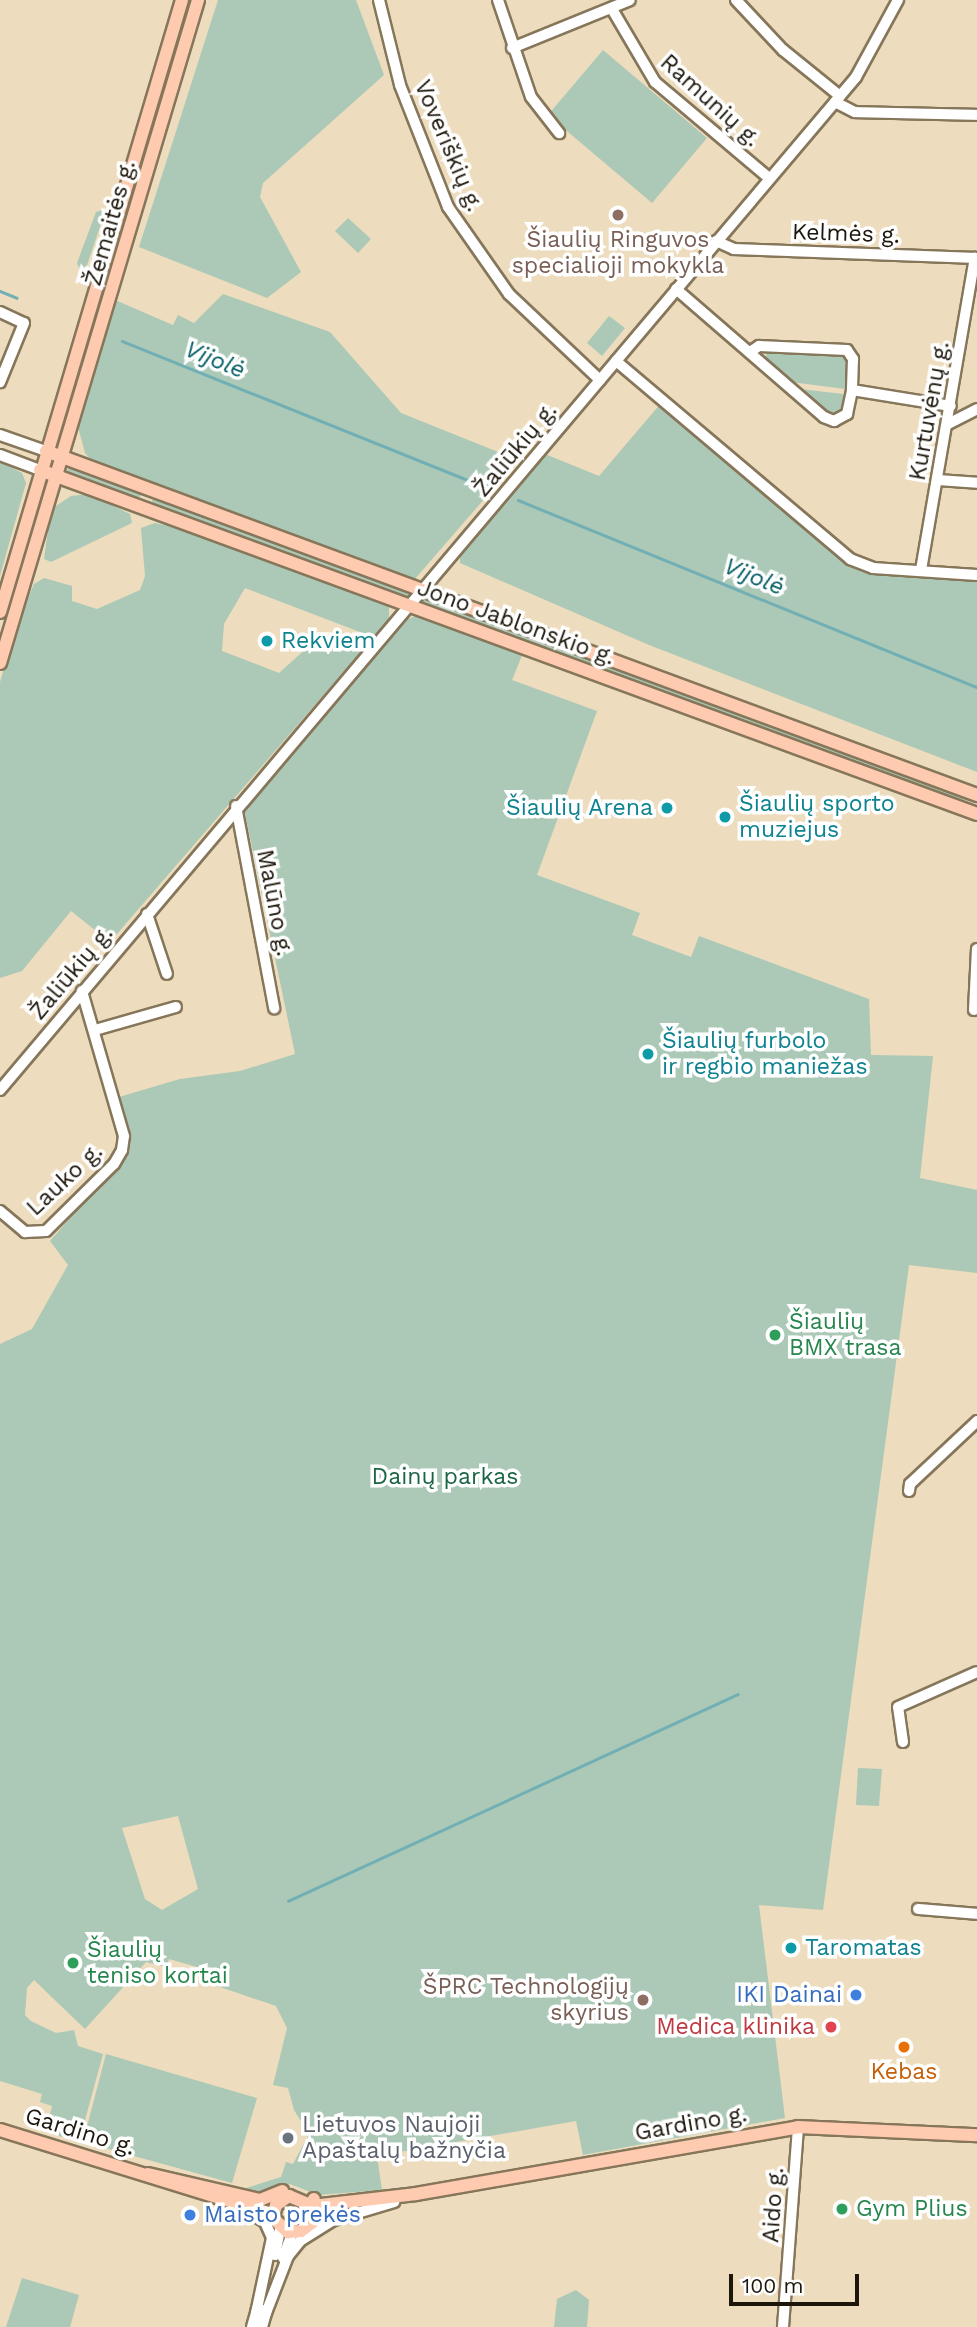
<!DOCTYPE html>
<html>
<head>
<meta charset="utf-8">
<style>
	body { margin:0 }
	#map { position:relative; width:977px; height:2327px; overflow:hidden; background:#eddcbd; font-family:"Work Sans",sans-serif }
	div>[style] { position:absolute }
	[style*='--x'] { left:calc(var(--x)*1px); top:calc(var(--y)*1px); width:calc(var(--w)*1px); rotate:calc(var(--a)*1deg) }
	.green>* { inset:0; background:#abc9b6 }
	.stream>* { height:2.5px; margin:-1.25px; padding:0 1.25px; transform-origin:1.25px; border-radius:1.25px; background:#72afb4 }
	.roads { filter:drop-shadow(2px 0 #86765a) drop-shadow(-2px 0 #86765a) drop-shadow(0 2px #86765a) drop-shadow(0 -2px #86765a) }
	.minor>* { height:10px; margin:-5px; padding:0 5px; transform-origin:5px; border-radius:5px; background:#fff }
	.major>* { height:12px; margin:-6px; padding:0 6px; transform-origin:6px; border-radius:6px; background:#fecbb0 }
	.dots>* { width:19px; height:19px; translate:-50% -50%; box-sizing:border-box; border:4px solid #fff; border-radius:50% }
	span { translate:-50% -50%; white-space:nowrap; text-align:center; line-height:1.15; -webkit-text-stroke:7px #fff; paint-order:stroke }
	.street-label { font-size:23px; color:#1c160b }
	.education-label { font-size:23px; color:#785e54 }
	.right { translate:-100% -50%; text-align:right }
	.culture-label { font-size:23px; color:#0d838f }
	.left { translate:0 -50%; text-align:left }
	.leisure-label { font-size:23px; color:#27864d }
	.park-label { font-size:23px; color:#1a6643 }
	.shop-label { font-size:23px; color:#366cbe }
	.health-label { font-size:23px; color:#be3a42 }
	.food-label { font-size:23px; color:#c56008 }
	.worship-label { font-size:23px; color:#5b616d }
	.water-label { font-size:24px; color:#066066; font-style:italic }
	.scale { position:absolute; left:729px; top:2274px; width:130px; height:32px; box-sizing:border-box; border:4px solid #1c160b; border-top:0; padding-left:9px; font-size:21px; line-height:24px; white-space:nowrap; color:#1c160b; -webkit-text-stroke:5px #fff; paint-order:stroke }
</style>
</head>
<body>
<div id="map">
	<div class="green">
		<i style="clip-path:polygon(188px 0,193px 0,62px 434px,60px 431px)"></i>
		<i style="clip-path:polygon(218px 0,356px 0,384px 75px,263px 183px,260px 197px,301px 272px,267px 298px,139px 247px)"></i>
		<i style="clip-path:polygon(603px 50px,707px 138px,652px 203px,548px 115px)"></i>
		<i style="clip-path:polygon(106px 209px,83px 277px,77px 263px,96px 212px)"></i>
		<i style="clip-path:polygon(348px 218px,371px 239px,358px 253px,335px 231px)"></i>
		<i style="clip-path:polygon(223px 294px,330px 332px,401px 413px,518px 460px,414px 580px,92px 461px,85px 453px,78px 427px,115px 300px,173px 325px,178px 315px,194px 323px)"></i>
		<i style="clip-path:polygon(609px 316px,625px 328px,602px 356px,587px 343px)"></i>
		<i style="clip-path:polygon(768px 351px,843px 354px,848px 361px,845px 389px,791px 382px,765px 358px)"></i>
		<i style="clip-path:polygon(800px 389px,843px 394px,843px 412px,828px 412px)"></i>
		<i style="clip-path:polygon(662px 402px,850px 559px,873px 568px,977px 575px,977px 772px,649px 645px,460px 563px,460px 551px,545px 454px,599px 476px)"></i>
		<i style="clip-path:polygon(0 461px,22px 473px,26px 483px,0 576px)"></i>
		<i style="clip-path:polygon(72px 468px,138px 491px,141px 496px,135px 499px,70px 475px,67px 469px)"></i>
		<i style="clip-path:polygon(89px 494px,130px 514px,132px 523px,51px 562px,44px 559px,50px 516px,56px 506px,71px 496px)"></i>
		<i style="clip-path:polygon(156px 498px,407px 590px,410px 597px,153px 506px,152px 500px)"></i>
		<i style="clip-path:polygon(155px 523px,187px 530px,384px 603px,389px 607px,389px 620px,373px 637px,245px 588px,224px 624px,222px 651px,279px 673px,309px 646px,364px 648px,110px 942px,71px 911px,22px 971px,0 978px,0 682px,18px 621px,34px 584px,44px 578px,72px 586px,72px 601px,97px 609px,140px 590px,145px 576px,141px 528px)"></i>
		<i style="clip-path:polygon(424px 597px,977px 800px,977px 803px,926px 790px,422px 605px)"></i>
		<i style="clip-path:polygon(evenodd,416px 616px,523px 653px,512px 680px,597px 711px,537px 875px,640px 913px,632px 935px,691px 957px,699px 936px,869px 999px,871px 1055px,933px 1056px,920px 1178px,977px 1190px,977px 1273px,909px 1265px,823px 1910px,759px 1905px,785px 2118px,583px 2155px,576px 2121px,377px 2156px,382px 2190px,318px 2195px,290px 2184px,264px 2196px,243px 2189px,281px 2177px,286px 2162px,293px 2164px,309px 2134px,294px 2110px,288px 2088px,273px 2085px,287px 2028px,276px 2006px,214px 1985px,209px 1980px,211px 1971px,169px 1959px,166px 1967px,146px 1962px,85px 2029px,34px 1980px,27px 1988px,25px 2015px,31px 2021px,56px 2033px,74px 2030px,78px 2046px,103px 2054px,79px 2142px,46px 2132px,52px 2106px,40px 2102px,42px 2094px,0 2081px,0 1344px,32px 1329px,68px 1265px,50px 1241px,129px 1150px,119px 1097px,180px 1079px,240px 1071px,295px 1054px,243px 804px,400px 622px,416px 616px,178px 1816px,198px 1889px,162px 1910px,145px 1899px,122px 1828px,178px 1816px)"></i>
		<i style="clip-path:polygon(858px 1768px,882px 1769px,879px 1806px,856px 1805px)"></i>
		<i style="clip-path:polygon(106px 2054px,257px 2098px,232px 2183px,83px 2142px)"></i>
		<i style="clip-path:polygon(22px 2278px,79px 2295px,70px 2327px,6px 2327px)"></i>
		<i style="clip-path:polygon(576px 2290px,589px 2300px,587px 2327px,554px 2327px,557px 2299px)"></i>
	</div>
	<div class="stream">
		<i style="--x:0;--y:291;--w:18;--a:22"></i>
		<i style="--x:122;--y:341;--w:397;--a:21.9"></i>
		<i style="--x:518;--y:500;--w:496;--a:22.2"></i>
		<i style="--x:288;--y:1901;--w:495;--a:-24.7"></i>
	</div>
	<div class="roads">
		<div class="minor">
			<i style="--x:379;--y:0;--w:88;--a:76.1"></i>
			<i style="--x:400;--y:85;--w:131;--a:68.5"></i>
			<i style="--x:448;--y:207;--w:106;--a:55"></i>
			<i style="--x:509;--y:294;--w:125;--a:43.4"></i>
			<i style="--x:498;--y:0;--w:102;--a:71.2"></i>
			<i style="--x:531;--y:97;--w:46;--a:52.1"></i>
			<i style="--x:736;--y:0;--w:69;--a:46.8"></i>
			<i style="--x:783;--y:50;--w:73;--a:38.9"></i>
			<i style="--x:612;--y:9;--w:85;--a:59.5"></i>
			<i style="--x:655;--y:82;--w:150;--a:40.1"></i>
			<i style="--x:512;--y:48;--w:127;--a:-22.1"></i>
			<i style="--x:835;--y:102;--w:22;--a:27"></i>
			<i style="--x:855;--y:112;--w:122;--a:1.4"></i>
			<i style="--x:716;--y:241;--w:20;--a:24"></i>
			<i style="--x:734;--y:249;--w:243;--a:2.1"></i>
			<i style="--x:676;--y:289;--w:196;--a:40.9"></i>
			<i style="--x:824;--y:417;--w:11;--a:22"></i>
			<i style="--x:834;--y:421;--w:15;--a:-28"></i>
			<i style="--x:847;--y:414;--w:25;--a:-78"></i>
			<i style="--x:852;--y:390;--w:100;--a:9.2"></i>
			<i style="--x:0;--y:312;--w:26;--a:25"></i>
			<i style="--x:24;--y:323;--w:64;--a:112.1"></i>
			<i style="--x:750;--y:352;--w:11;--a:-34"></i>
			<i style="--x:759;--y:346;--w:88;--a:2.6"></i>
			<i style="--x:847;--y:350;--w:11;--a:56"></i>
			<i style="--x:853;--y:359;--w:31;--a:92"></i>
			<i style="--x:616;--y:361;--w:307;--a:40.2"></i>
			<i style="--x:850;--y:559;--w:25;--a:21"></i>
			<i style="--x:873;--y:568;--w:104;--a:3.9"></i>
			<i style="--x:948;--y:424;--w:33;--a:-27"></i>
			<i style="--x:0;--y:435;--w:49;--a:19.2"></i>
			<i style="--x:0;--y:455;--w:43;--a:20.6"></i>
			<i style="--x:938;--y:480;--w:39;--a:4"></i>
			<i style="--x:921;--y:570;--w:317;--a:-80.2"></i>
			<i style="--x:236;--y:806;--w:206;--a:79.3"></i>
			<i style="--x:147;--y:914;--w:63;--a:71.6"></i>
			<i style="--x:974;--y:1010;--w:61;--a:-87.2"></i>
			<i style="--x:95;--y:1030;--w:84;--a:-15.9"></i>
			<i style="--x:0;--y:1090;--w:1326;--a:-49.8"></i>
			<i style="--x:856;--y:77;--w:88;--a:-61.4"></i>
			<i style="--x:0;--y:1211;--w:33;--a:40"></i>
			<i style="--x:25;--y:1232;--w:21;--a:-3"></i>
			<i style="--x:46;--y:1231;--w:95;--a:-44.6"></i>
			<i style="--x:114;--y:1164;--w:16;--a:-60"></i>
			<i style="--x:122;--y:1150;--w:14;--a:-82"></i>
			<i style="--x:124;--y:1136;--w:151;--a:-106.2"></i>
			<i style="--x:909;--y:1491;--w:7;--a:-82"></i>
			<i style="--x:910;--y:1484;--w:92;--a:-43.2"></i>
			<i style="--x:903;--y:1742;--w:35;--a:-98"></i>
			<i style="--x:898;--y:1707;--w:86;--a:-23.9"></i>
			<i style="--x:918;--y:1909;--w:59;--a:4.8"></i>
			<i style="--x:249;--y:2212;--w:19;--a:32"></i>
			<i style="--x:265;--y:2222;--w:17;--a:66"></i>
			<i style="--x:272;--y:2238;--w:77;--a:102"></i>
			<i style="--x:275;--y:2255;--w:26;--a:-79"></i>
			<i style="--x:283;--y:2258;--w:27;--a:-70"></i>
			<i style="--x:266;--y:2313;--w:61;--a:-68.9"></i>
			<i style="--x:288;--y:2256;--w:19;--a:-51"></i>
			<i style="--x:300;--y:2241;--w:40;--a:-32"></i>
			<i style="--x:334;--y:2220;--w:63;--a:-16.7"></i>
			<i style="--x:252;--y:2327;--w:22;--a:-74"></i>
			<i style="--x:262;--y:2327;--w:19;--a:-74"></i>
			<i style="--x:783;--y:2327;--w:201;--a:-85.7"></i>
		</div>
		<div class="major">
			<i style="--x:46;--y:451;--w:993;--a:20.28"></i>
			<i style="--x:40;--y:470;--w:998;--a:20.16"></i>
			<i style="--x:0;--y:612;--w:638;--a:-73.44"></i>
			<i style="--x:0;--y:663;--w:692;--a:-73.37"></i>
			<i style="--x:0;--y:2130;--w:281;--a:17.2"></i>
			<i style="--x:268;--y:2213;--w:28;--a:44"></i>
			<i style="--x:288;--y:2232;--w:13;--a:-4"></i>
			<i style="--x:301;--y:2231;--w:15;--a:-37"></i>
			<i style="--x:313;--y:2222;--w:23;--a:-88"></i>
			<i style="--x:148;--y:2174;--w:115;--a:13.1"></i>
			<i style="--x:260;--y:2200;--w:24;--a:-22"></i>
			<i style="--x:273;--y:2217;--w:12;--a:-76"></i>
			<i style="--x:276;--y:2205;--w:16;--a:-35"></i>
			<i style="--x:289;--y:2196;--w:25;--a:23"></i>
			<i style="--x:312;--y:2206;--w:105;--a:-6.6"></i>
			<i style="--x:416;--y:2194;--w:388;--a:-9.9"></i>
			<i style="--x:798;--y:2127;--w:179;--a:2.6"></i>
		</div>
	</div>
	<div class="dots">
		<i style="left:618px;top:215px;background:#8d6e63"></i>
		<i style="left:267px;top:641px;background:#0f9aa8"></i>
		<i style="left:667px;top:808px;background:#0f9aa8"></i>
		<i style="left:725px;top:817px;background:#0f9aa8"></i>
		<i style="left:648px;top:1054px;background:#0f9aa8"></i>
		<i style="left:775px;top:1335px;background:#2e9e5b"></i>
		<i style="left:791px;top:1948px;background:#0f9aa8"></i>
		<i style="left:73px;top:1963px;background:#2e9e5b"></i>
		<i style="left:856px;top:1995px;background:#3f7fe0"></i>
		<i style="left:643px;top:2000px;background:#8d6e63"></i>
		<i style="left:831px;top:2027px;background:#e0444e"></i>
		<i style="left:904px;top:2047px;background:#e8710a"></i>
		<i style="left:288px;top:2138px;background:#6b7280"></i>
		<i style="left:842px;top:2209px;background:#2e9e5b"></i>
		<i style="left:190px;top:2215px;background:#3f7fe0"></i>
	</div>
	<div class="street-label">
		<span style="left:710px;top:101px;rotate:42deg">Ramunių g.</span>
		<span style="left:448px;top:146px;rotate:67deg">Voveriškių g.</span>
		<span style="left:111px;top:223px;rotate:-74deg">Žemaitės g.</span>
		<span style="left:846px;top:234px;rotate:2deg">Kelmės g.</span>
		<span style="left:930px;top:411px;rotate:-80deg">Kurtuvėnų g.</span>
		<span style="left:516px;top:450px;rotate:-50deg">Žaliūkių g.</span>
		<span style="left:516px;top:623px;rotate:20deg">Jono Jablonskio g.</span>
		<span style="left:274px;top:903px;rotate:79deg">Malūno g.</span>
		<span style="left:72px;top:973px;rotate:-50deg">Žaliūkių g.</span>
		<span style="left:65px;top:1180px;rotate:-43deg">Lauko g.</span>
		<span style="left:691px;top:2124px;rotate:-10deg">Gardino g.</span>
		<span style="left:80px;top:2132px;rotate:17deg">Gardino g.</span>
		<span style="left:774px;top:2205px;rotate:-86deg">Aido g.</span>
	</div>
	<div class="education-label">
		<span style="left:618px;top:253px">Šiaulių Ringuvos<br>specialioji mokykla</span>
		<span class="right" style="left:629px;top:2000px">ŠPRC Technologijų<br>skyrius</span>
	</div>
	<div class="culture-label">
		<span class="left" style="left:281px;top:641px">Rekviem</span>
		<span class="left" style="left:739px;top:817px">Šiaulių sporto<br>muziejus</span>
		<span class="right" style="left:653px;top:808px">Šiaulių Arena</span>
		<span class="left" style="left:662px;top:1054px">Šiaulių furbolo<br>ir regbio maniežas</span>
		<span class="left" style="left:805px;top:1948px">Taromatas</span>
	</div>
	<div class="leisure-label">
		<span class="left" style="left:789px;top:1335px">Šiaulių<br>BMX trasa</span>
		<span class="left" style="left:87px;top:1963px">Šiaulių<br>teniso kortai</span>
		<span class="left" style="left:856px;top:2209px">Gym Plius</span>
	</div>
	<div class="park-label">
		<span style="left:445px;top:1477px">Dainų parkas</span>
	</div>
	<div class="shop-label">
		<span class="right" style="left:842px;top:1995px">IKI Dainai</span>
		<span class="left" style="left:204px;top:2215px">Maisto prekės</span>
	</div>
	<div class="health-label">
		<span class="right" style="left:815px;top:2027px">Medica klinika</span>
	</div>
	<div class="food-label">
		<span style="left:904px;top:2072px">Kebas</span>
	</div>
	<div class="worship-label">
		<span class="left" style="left:302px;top:2138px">Lietuvos Naujoji<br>Apaštalų bažnyčia</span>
	</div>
	<div class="water-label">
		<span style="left:215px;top:360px;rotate:22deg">Vijolė</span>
		<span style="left:754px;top:577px;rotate:22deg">Vijolė</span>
	</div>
	<div class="scale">100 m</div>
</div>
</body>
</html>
